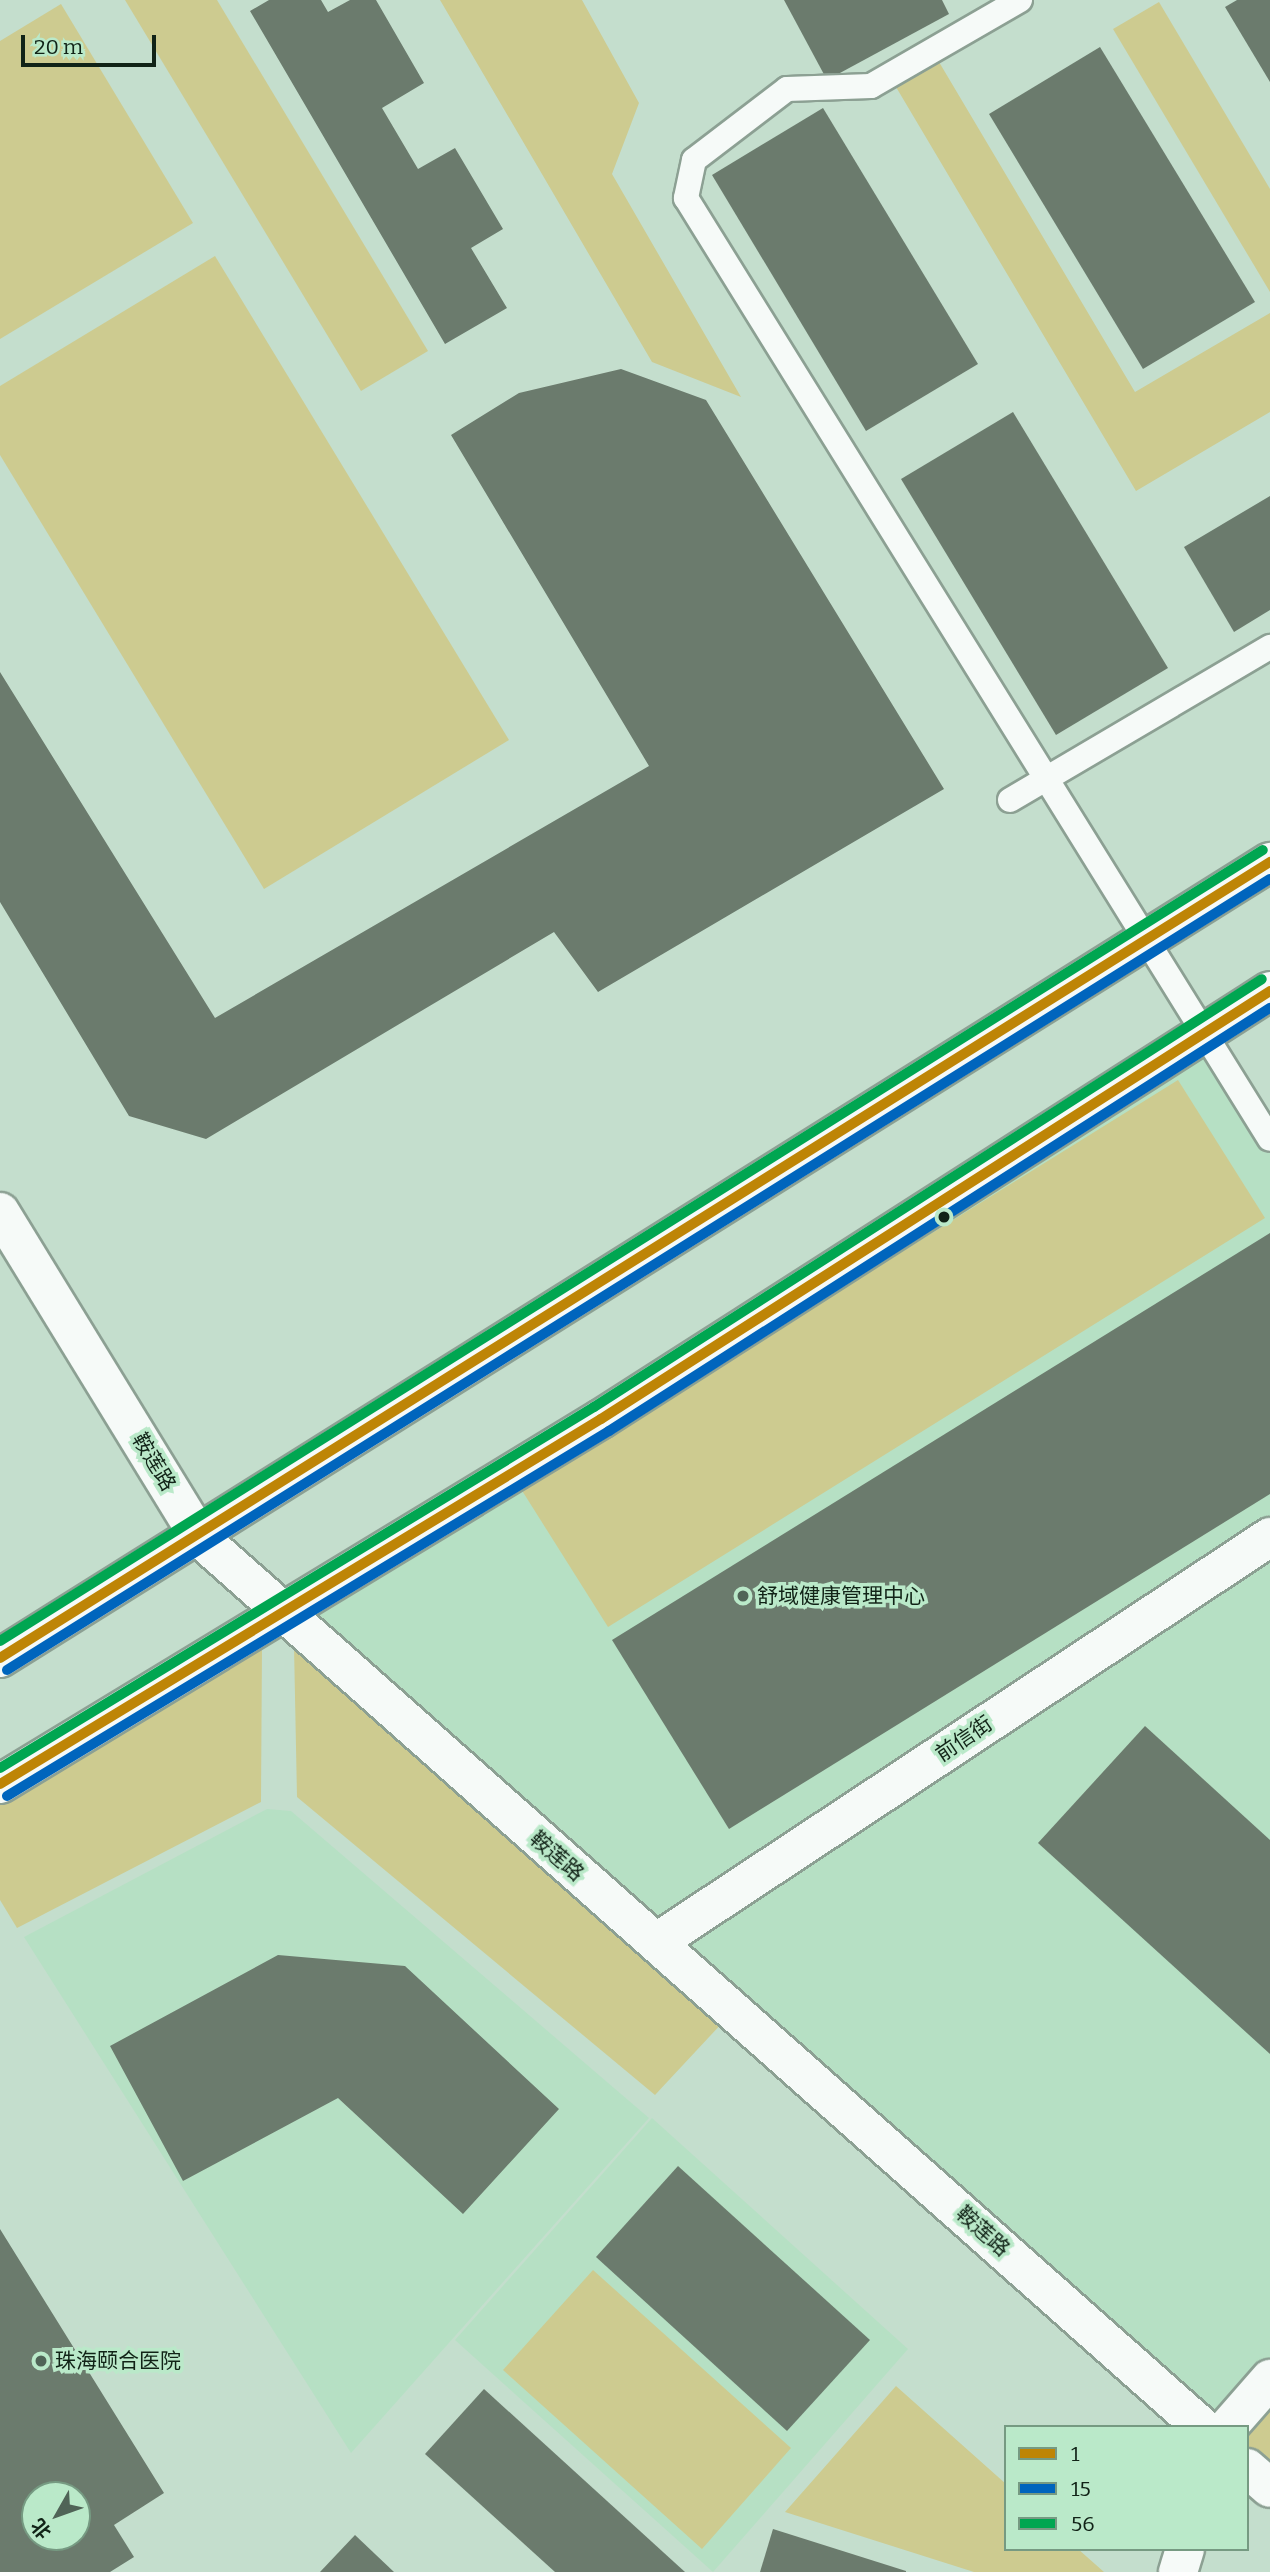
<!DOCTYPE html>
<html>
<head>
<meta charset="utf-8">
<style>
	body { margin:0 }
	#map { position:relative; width:1270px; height:2572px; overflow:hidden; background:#c4decd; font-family:Bitter,"Noto Sans SC",serif }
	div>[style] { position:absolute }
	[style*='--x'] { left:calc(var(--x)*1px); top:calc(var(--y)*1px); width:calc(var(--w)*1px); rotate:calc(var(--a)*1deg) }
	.built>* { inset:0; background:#b6e0c4 }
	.green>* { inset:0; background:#cdcb90 }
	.building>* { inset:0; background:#6b7b6d }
	.roads { filter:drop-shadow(2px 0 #8ca093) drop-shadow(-2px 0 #8ca093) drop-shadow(0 2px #8ca093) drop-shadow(0 -2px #8ca093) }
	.lane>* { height:24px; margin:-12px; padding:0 12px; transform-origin:12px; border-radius:12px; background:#f6faf8 }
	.street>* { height:38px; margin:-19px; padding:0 19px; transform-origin:19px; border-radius:19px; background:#f6faf8 }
	.secondary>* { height:38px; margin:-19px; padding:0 19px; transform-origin:19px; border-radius:19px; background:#f6faf8 }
	.bus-1>* { height:10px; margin:-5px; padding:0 5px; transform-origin:5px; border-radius:5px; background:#be8506 }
	.bus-2>* { height:10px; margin:-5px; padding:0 5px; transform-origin:5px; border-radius:5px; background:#0065bd }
	.bus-3>* { height:10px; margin:-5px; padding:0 5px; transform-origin:5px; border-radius:5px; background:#00a651 }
	.dots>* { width:19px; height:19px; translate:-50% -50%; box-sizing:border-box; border:4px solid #bae9c9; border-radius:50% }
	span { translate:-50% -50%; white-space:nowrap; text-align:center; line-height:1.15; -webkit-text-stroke:7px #bae9c9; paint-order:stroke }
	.street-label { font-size:21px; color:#112317 }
	.poi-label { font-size:21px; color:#112317 }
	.left { translate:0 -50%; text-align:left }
	.legend { position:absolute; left:1004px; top:2425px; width:245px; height:126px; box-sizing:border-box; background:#bae9c9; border:2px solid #769a82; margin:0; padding:9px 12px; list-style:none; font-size:21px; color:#112317 }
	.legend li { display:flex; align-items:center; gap:14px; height:35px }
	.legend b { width:35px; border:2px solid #769a82 }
	.north { position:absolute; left:21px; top:2481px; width:70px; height:70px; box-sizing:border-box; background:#bae9c9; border:2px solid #769a82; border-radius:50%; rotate:230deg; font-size:19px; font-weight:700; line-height:28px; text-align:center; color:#112317 }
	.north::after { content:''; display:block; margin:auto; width:24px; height:32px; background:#506457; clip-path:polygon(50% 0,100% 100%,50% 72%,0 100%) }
	.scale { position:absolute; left:21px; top:35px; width:135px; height:32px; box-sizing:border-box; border:4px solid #112317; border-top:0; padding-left:9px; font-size:21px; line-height:24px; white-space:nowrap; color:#112317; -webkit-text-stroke:5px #bae9c9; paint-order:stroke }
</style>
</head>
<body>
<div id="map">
	<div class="built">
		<i style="clip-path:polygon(1203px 1039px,1270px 1147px,1270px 1532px,658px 1938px,281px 1613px)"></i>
		<i style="clip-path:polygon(1270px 1542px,1270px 2372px,1222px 2427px,664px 1943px)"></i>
		<i style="clip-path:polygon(267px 1809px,291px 1811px,649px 2118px,351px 2453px,24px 1937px)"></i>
		<i style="clip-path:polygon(652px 2118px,908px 2349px,713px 2572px,455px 2340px)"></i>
	</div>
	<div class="green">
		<i style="clip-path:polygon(125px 0,217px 0,428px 351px,361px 391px)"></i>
		<i style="clip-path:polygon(440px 0,582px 0,639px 103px,612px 174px,741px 397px,652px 362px)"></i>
		<i style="clip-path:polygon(1159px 2px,1270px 189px,1270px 292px,1113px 29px)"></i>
		<i style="clip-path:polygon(61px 4px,193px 223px,0 339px,0 41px)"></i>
		<i style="clip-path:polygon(939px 62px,1135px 392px,1270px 313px,1270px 412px,1136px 491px,896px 87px)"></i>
		<i style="clip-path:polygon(215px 256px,509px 740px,264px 889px,0 455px,0 386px)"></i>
		<i style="clip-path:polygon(1178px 1080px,1265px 1218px,608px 1627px,521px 1489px)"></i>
		<i style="clip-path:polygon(262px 1645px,261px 1802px,17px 1928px,0 1900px,0 1802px)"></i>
		<i style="clip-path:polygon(294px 1646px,724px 2021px,655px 2095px,297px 1797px)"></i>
		<i style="clip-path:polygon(593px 2270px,791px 2448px,702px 2549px,503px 2370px)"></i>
		<i style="clip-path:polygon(896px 2386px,1006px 2484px,1006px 2549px,1078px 2549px,1104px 2572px,974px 2572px,785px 2512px)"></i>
		<i style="clip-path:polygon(1270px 2386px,1270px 2480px,1247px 2460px,1247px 2427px)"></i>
	</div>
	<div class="building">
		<i style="clip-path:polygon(269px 0,321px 0,328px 12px,350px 0,376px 0,424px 83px,382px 108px,418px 169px,455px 148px,503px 229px,471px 248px,507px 308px,445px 344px,250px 11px)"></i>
		<i style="clip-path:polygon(784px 0,942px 0,949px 14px,827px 80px)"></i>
		<i style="clip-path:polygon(1237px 0,1270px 0,1270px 82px,1225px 7px)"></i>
		<i style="clip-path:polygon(1100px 47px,1255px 302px,1143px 369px,989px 114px)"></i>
		<i style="clip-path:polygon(823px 108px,978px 364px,866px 431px,712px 175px)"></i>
		<i style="clip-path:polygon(621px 369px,706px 400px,944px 789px,598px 992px,554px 932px,206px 1139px,129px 1116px,0 902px,0 672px,215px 1018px,649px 766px,451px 435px,519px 393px)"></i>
		<i style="clip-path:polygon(1013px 412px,1168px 668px,1056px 735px,901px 479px)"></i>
		<i style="clip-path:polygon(1270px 496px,1270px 610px,1234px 632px,1184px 547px)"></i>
		<i style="clip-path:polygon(1270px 1233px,1270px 1494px,729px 1829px,612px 1640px)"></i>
		<i style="clip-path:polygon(1145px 1726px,1270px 1840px,1270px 2054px,1038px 1843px)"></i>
		<i style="clip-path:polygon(278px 1955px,405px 1966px,559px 2109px,463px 2214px,338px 2098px,183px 2181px,110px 2046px)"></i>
		<i style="clip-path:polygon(678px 2166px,870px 2340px,787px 2431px,596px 2257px)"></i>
		<i style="clip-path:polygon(evenodd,0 2229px,164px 2493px,114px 2525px,134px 2557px,110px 2572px,0 2572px,0 2229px,35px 2495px,77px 2495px,77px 2537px,35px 2537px,35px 2495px)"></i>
		<i style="clip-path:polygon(484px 2389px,685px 2572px,555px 2572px,425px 2454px)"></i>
		<i style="clip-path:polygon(773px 2529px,906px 2571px,906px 2572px,760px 2572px)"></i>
		<i style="clip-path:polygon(355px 2535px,394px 2572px,320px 2572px)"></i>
	</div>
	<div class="roads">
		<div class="lane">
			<i style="--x:1020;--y:0;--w:172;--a:150"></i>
			<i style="--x:871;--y:86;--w:84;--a:178"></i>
			<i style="--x:787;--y:89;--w:117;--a:142.6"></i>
			<i style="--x:694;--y:160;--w:39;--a:102"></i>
			<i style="--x:686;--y:198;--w:1107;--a:58.18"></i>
			<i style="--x:1010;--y:800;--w:302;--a:-30.5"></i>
		</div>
		<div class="street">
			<i style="--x:657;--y:1942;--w:735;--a:-33.45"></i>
			<i style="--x:1228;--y:2427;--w:64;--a:-48.8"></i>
			<i style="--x:1178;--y:2572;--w:24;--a:-73"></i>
		</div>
		<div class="secondary">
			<i style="--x:0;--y:1212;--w:382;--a:58.5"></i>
			<i style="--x:200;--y:1538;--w:1340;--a:41.58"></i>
			<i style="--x:0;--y:1658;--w:1499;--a:-32.08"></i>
			<i style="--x:0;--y:1784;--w:703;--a:-31.27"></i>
			<i style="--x:601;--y:1419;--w:794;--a:-32.61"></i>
			<i style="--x:1247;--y:2468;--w:30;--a:41"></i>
		</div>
	</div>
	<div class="bus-1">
		<i style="--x:0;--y:1658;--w:1499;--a:-32.08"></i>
		<i style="--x:0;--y:1784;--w:703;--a:-31.27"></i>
		<i style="--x:601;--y:1419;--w:794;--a:-32.61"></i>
	</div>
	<div class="bus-2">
		<i style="--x:7;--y:1670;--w:1490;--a:-32.06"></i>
		<i style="--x:7;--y:1796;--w:704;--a:-31.23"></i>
		<i style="--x:609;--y:1431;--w:785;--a:-32.62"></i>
	</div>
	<div class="bus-3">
		<i style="--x:0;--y:1641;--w:1490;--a:-32.06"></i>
		<i style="--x:0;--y:1768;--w:695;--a:-31.29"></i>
		<i style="--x:594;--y:1407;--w:793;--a:-32.65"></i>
	</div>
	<div class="dots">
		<i style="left:944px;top:1217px;background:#112317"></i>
		<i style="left:743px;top:1596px;background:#506457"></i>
		<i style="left:41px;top:2361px;background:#506457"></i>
	</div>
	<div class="street-label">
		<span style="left:154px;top:1462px;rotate:59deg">鞍莲路</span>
		<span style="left:964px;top:1739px;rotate:-34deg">前信街</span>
		<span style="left:557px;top:1856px;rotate:41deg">鞍莲路</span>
		<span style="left:983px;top:2231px;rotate:42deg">鞍莲路</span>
	</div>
	<div class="poi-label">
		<span class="left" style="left:757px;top:1596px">舒域健康管理中心</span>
		<span class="left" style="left:55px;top:2361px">珠海颐合医院</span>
	</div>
	<ul class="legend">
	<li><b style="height:9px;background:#be8506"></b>1</li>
	<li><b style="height:9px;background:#0065bd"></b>15</li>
	<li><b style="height:9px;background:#00a651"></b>56</li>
	</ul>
	<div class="north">北</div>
	<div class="scale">20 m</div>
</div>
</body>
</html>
